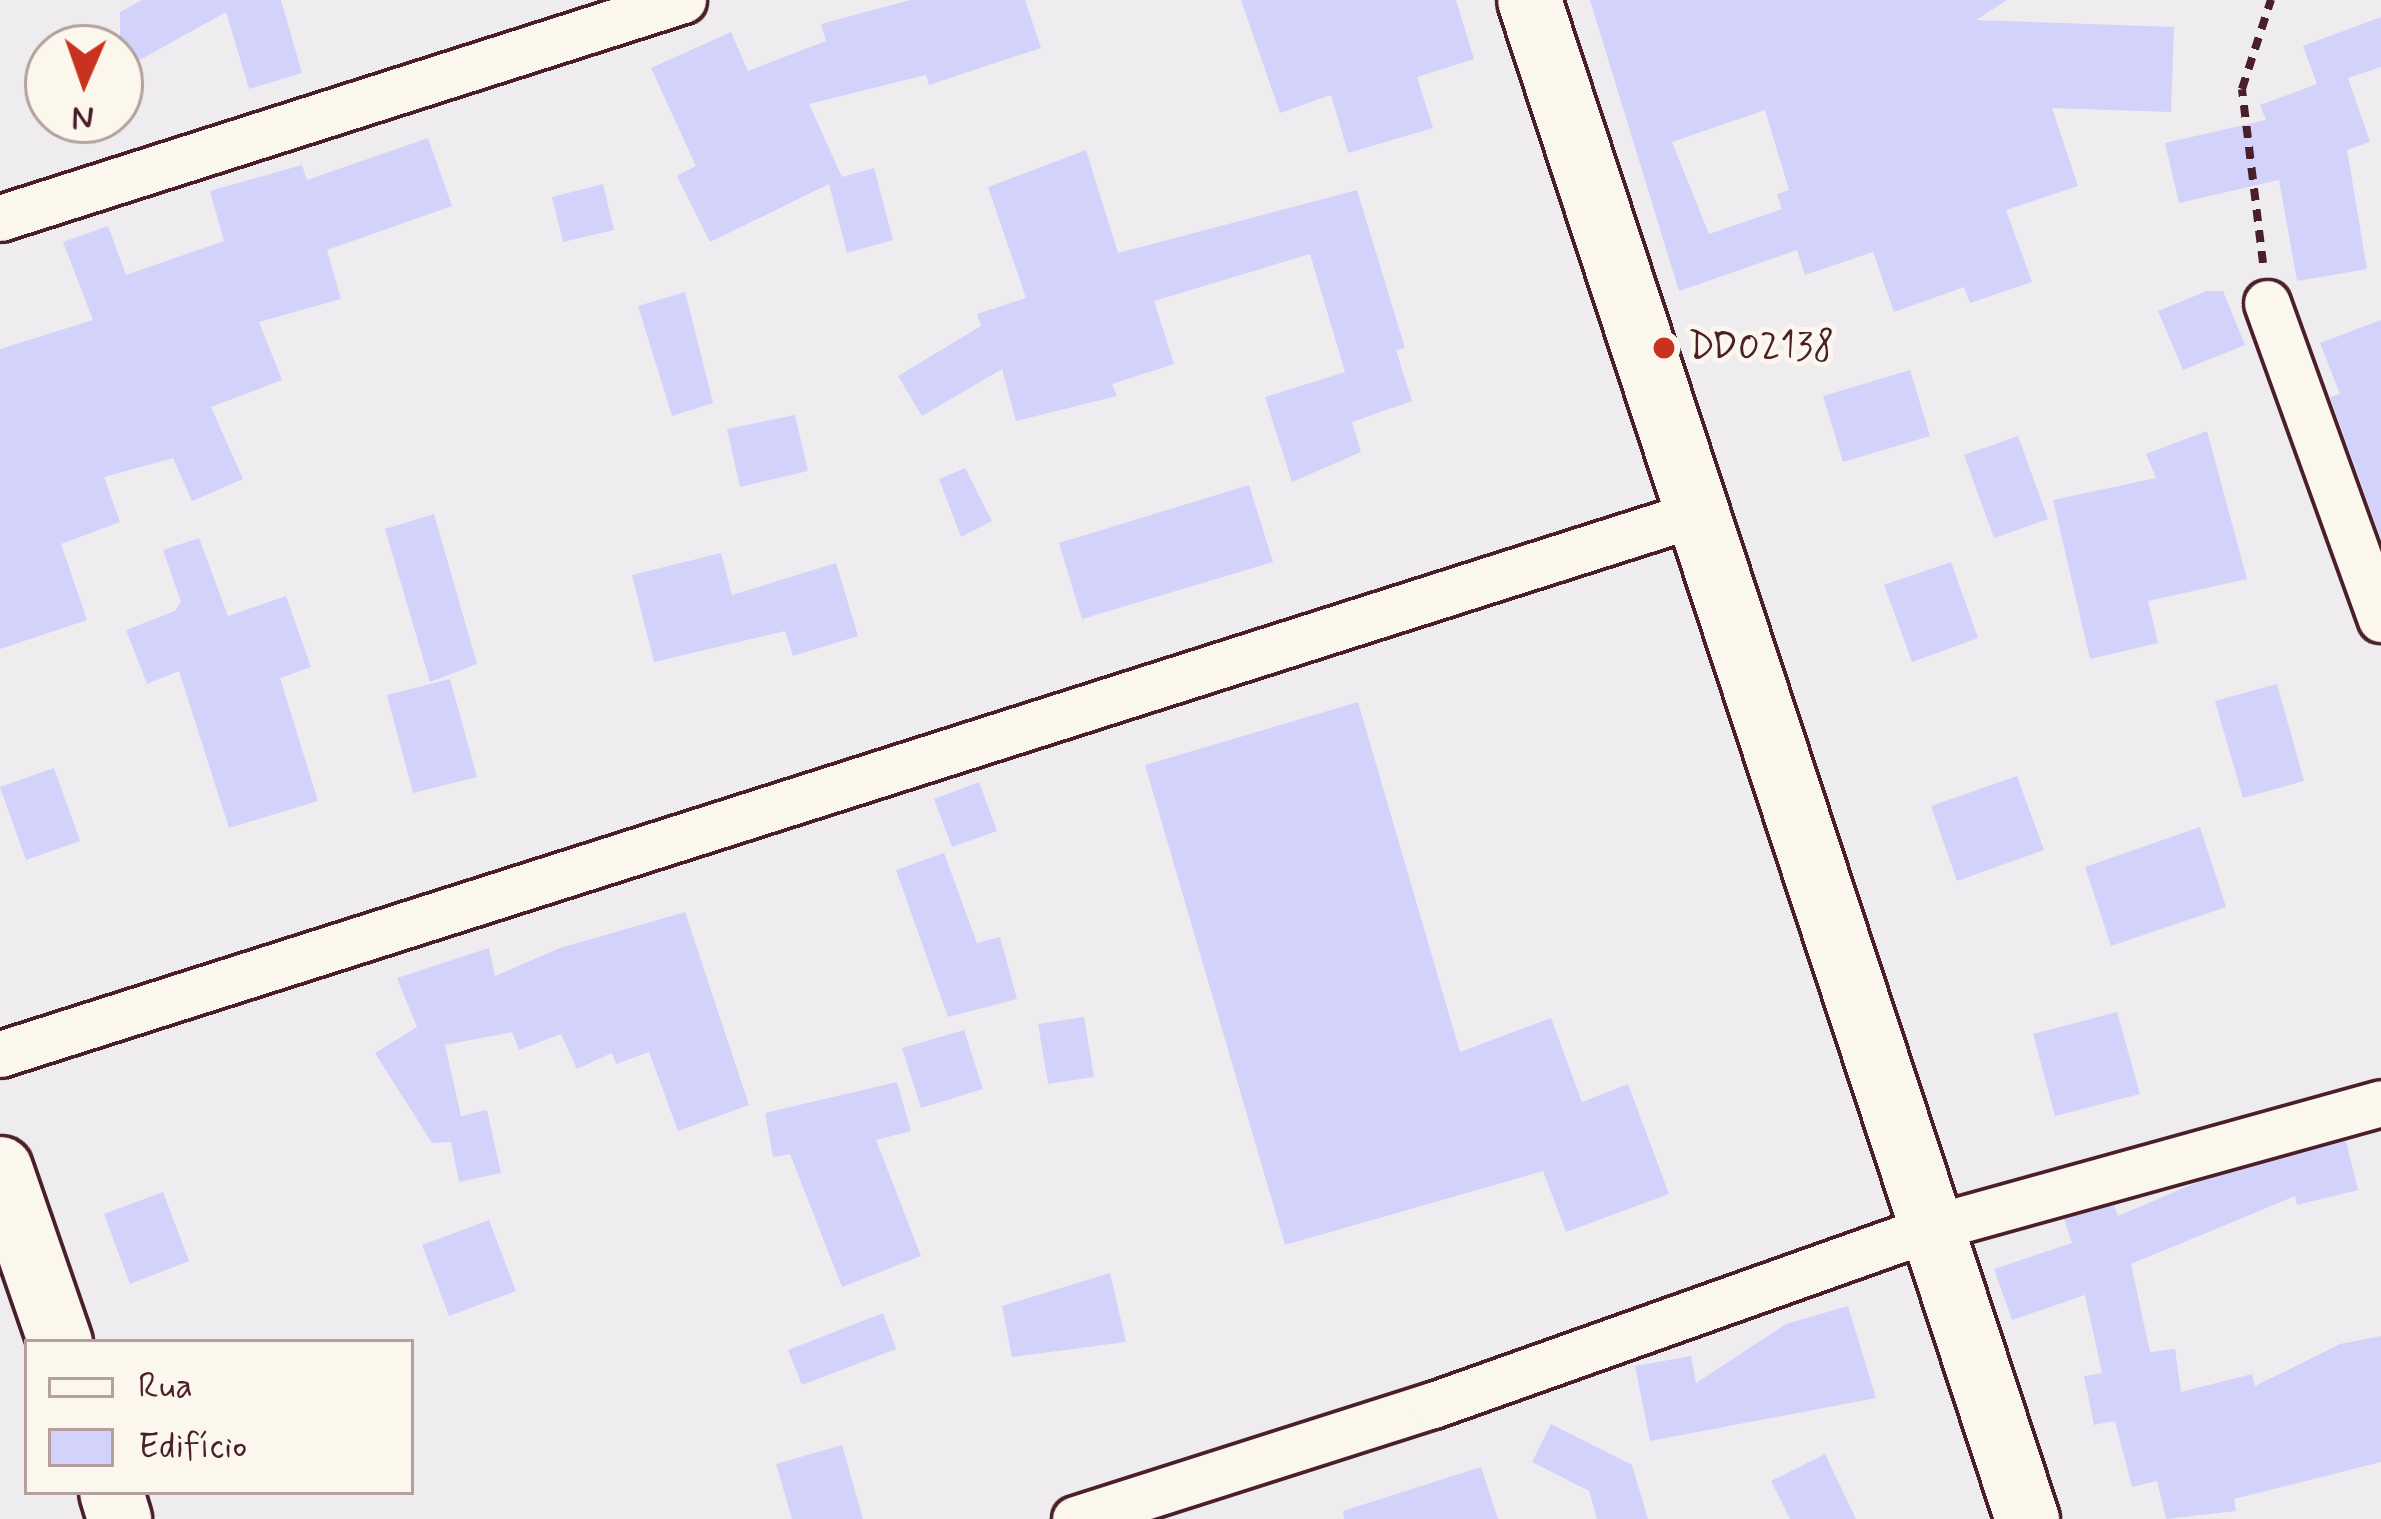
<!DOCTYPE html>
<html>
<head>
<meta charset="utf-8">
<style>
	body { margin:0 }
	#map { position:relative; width:2381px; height:1519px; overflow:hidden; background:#efecf0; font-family:Mynerve,sans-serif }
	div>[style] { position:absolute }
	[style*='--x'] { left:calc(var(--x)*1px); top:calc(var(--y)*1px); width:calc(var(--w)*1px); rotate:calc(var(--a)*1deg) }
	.building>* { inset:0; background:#d3d2fb }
	.path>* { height:8px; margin-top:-4px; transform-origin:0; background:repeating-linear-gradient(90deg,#4a1f2b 0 12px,transparent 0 21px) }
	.roads { filter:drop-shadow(3px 0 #4a1f2b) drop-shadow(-3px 0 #4a1f2b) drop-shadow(0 3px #4a1f2b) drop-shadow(0 -3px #4a1f2b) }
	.street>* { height:45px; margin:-22.5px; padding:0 22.5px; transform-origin:22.5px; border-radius:22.5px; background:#fbf7ec }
	.secondary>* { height:63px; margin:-31.5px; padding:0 31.5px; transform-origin:31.5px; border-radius:31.5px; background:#fbf7ec }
	.dots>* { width:33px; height:33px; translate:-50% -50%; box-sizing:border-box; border:6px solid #fbf7ec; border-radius:50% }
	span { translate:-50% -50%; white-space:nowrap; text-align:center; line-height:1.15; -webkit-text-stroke:10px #fbf7ec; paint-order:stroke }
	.poi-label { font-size:39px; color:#4a1f2b }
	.left { translate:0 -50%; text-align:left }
	.legend { position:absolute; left:24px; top:1339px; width:390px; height:156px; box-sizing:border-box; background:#fbf7ec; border:3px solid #b4a19f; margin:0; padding:15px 21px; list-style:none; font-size:36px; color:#4a1f2b }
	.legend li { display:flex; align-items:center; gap:24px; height:60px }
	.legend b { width:60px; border:3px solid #b4a19f }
	.north { position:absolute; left:24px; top:24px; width:120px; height:120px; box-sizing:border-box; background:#fbf7ec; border:3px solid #b4a19f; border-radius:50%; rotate:182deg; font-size:33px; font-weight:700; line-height:48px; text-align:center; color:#4a1f2b }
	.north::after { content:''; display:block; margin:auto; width:42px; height:54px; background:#c8321e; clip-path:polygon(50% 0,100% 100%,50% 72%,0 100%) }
</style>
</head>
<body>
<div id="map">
	<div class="building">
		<i style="clip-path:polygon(142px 0,281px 0,302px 73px,249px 89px,226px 12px,120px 71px,120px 12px)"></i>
		<i style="clip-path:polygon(910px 0,1025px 0,1041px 48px,929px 85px,926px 75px,809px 104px,842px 177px,874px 168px,893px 240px,847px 253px,829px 184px,710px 242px,677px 176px,696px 166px,651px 68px,731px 32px,748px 71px,826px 41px,821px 24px)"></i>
		<i style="clip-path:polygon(1241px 0,1456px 0,1474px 59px,1417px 77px,1433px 128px,1348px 153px,1331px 95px,1280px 113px)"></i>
		<i style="clip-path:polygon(evenodd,1590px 0,2007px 0,1976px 20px,2174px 27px,2171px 112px,2052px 108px,2078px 186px,2006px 210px,2032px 282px,1970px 303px,1964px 287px,1894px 312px,1873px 252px,1805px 275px,1797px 250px,1679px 291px,1590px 0,1765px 110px,1789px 190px,1777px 194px,1782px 209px,1709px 234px,1672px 142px,1765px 110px)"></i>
		<i style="clip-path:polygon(2381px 17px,2381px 67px,2348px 78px,2370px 142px,2347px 150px,2367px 269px,2297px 281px,2279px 180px,2179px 203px,2165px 143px,2266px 120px,2260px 105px,2317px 84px,2303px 46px)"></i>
		<i style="clip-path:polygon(428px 138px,452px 206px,327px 250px,341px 299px,259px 322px,282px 380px,211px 407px,243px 479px,192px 501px,173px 458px,104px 477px,120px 522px,61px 544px,87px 620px,0 649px,0 349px,93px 320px,63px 242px,108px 226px,126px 275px,224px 241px,210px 191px,302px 165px,307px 180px)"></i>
		<i style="clip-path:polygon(1086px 150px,1118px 253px,1357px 190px,1405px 348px,1396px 350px,1412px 401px,1352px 422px,1361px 452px,1292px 482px,1265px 397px,1345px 372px,1310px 254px,1154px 301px,1174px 364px,1112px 384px,1117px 396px,1016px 421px,1002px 369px,922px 416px,898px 376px,981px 326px,977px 314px,1026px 298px,988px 187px)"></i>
		<i style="clip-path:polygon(603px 184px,614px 230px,563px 242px,552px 197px)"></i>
		<i style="clip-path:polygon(2207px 291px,2223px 291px,2245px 345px,2183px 370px,2158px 311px)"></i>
		<i style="clip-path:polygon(685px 292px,713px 403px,672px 416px,638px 306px)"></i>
		<i style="clip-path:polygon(2381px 320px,2381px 539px,2330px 397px,2340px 394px,2320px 343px)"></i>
		<i style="clip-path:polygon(1910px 370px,1930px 436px,1843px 462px,1823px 396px)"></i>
		<i style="clip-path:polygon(795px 415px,808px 471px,740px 487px,727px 429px)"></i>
		<i style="clip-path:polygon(2207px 431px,2247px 579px,2148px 601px,2158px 643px,2090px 659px,2053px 500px,2156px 478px,2146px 454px)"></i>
		<i style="clip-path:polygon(2018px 436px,2048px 519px,1994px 538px,1964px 455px)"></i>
		<i style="clip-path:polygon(965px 468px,992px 521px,961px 537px,939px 479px)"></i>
		<i style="clip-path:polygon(1249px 485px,1273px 562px,1082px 619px,1059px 543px)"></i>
		<i style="clip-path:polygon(434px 514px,477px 664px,430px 682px,385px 529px)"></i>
		<i style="clip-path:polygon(199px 538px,228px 616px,286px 596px,311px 667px,280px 678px,318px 801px,229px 828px,179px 671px,147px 684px,126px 630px,175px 611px,181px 602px,163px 550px)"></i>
		<i style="clip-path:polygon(721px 553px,732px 595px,836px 563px,858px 636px,793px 656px,785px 631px,654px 662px,632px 575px)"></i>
		<i style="clip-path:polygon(1951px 562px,1978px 638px,1912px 662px,1884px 585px)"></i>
		<i style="clip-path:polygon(450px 679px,477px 777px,413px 793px,387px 695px)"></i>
		<i style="clip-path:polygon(2277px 684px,2304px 781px,2243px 798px,2215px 701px)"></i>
		<i style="clip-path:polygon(1358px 702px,1460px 1052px,1551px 1018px,1582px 1102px,1628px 1084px,1669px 1194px,1566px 1232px,1543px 1171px,1285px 1245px,1145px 765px)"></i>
		<i style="clip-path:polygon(54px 768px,80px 841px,26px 860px,0 787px)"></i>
		<i style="clip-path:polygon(2017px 776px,2044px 850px,1957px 881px,1931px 806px)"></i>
		<i style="clip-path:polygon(979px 782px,997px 831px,952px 847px,934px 799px)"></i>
		<i style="clip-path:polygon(2200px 827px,2226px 907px,2111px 946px,2085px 867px)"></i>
		<i style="clip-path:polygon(944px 853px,977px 943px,1000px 937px,1017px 999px,948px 1017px,896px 870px)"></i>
		<i style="clip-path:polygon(685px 912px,749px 1105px,678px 1131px,649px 1052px,616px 1064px,612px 1053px,577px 1069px,561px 1034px,519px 1050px,512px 1032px,445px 1045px,461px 1116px,487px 1110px,501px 1173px,459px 1182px,451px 1142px,432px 1143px,375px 1053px,417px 1027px,397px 978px,489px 948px,495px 976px,560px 948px)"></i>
		<i style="clip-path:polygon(2117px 1012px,2140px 1094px,2055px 1116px,2033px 1034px)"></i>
		<i style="clip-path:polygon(1084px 1017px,1094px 1077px,1048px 1084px,1038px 1024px)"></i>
		<i style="clip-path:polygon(964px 1030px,983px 1089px,921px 1108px,902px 1048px)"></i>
		<i style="clip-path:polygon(897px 1082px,911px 1131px,876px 1140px,921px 1256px,842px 1287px,790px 1154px,773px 1157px,765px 1113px)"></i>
		<i style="clip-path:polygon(2346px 1141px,2358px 1190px,2297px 1205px,2295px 1196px,2131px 1264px,2150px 1352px,2175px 1349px,2181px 1392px,2252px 1374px,2255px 1386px,2340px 1344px,2381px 1336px,2381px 1462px,2234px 1499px,2236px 1511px,2166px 1519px,2157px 1481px,2132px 1487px,2115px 1421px,2094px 1425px,2084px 1376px,2102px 1373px,2085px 1295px,2012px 1320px,1994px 1269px,2072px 1243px,2064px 1219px,2114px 1205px,2118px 1216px,2200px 1181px)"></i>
		<i style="clip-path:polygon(163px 1192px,189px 1261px,130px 1284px,104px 1214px)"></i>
		<i style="clip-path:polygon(489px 1220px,516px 1291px,449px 1316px,422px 1245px)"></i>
		<i style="clip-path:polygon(1110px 1273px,1126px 1342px,1012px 1357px,1002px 1306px)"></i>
		<i style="clip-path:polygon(1848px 1306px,1876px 1398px,1650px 1441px,1635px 1366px,1691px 1356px,1696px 1383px,1786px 1324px)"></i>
		<i style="clip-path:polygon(883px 1313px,896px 1349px,802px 1385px,788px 1350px)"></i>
		<i style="clip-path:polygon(1551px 1424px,1632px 1465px,1648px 1519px,1597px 1519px,1589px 1491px,1532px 1462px)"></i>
		<i style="clip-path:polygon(842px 1445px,863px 1519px,792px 1519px,776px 1464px)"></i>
		<i style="clip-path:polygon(1825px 1454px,1856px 1519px,1790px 1519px,1771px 1481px)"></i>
		<i style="clip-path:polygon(1481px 1467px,1498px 1519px,1344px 1519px,1343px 1511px)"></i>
	</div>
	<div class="path">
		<i style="--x:2263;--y:263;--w:175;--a:-96.9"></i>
		<i style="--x:2242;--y:89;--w:94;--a:-72"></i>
	</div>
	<div class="roads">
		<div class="street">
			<i style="--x:0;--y:218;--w:717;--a:-17.7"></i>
			<i style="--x:2267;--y:303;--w:336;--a:70.2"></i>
			<i style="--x:0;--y:1054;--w:1776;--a:-17.67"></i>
			<i style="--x:1075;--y:1519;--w:376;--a:-17.7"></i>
			<i style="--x:1433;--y:1405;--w:529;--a:-19.57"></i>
			<i style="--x:1931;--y:1228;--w:467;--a:-15.5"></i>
		</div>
		<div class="secondary">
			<i style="--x:1529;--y:0;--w:1599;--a:71.85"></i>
			<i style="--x:0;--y:1168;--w:184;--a:71"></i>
			<i style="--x:111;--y:1492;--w:28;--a:73"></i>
		</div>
	</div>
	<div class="dots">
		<i style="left:1664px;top:348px;background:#c8321e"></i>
	</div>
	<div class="poi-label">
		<span class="left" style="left:1688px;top:348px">DD02138</span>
	</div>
	<ul class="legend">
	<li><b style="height:15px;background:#fbf7ec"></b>Rua</li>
	<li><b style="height:33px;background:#d3d2fb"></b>Edifício</li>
	</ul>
	<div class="north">N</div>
</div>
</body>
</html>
